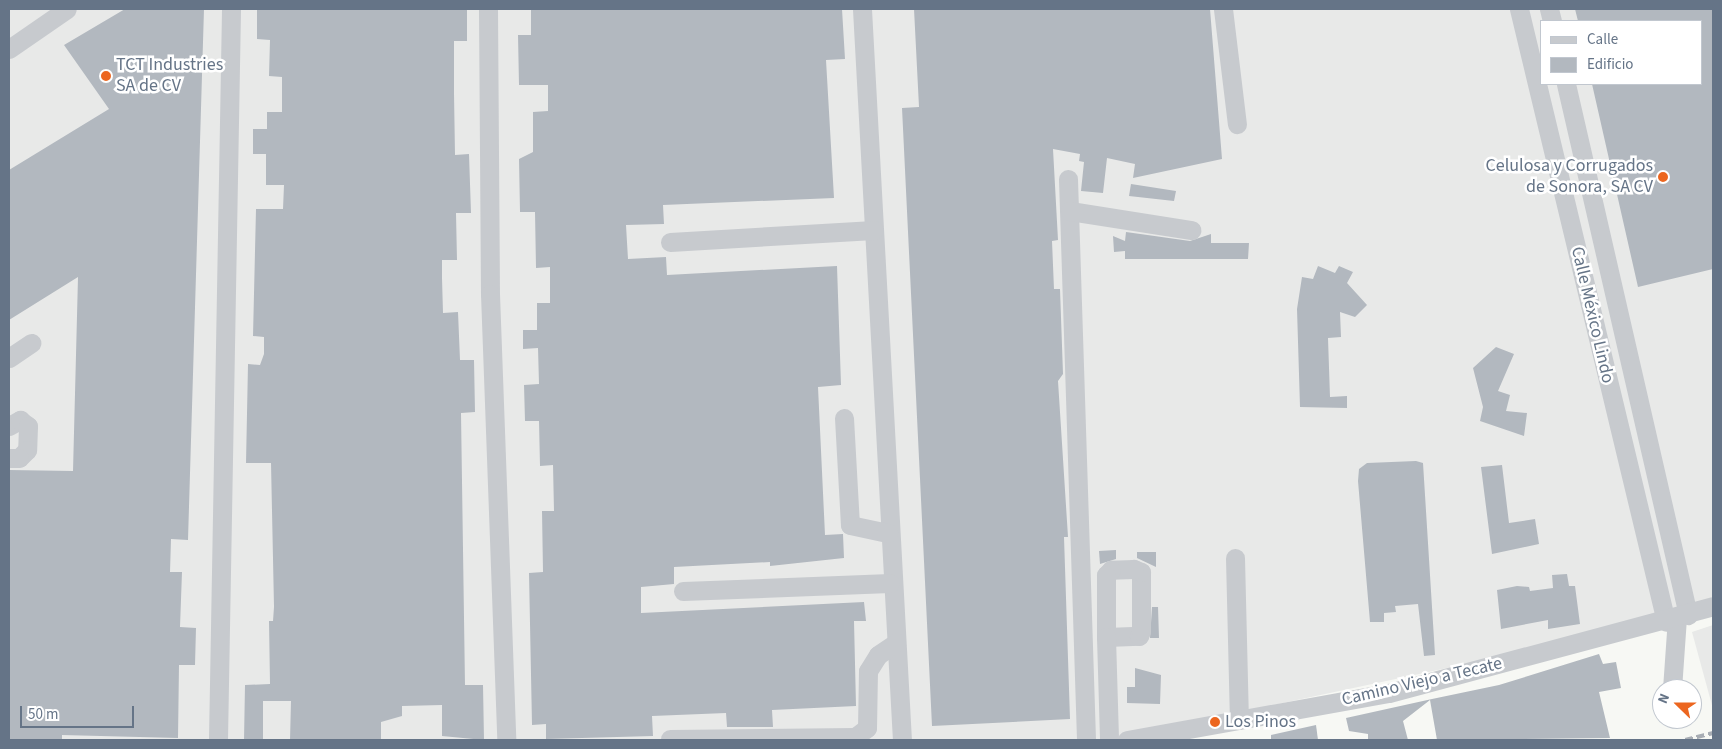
<!DOCTYPE html>
<html>
<head>
<meta charset="utf-8">
<style>
	body { margin:0 }
	#map { position:relative; width:1722px; height:749px; overflow:hidden; background:#f7f8f4; font-family:"Source Sans 3",sans-serif }
	div>[style] { position:absolute }
	[style*='--x'] { left:calc(var(--x)*1px); top:calc(var(--y)*1px); width:calc(var(--w)*1px); rotate:calc(var(--a)*1deg) }
	.built>* { inset:0; background:#e8e9e8 }
	.building>* { inset:0; background:#b2b8bf }
	.minor>* { height:19px; margin:-9.5px; padding:0 9.5px; transform-origin:9.5px; border-radius:9.5px; background:#c7cace }
	.rail>* { height:4px; margin-top:-2px; transform-origin:0; background:repeating-linear-gradient(90deg,#a7acb3 0 8px,transparent 0 12px) }
	.dots>* { width:14px; height:14px; translate:-50% -50%; box-sizing:border-box; border:2px solid #fff; border-radius:50% }
	span { translate:-50% -50%; white-space:nowrap; text-align:center; line-height:1.15; -webkit-text-stroke:5px #fff; paint-order:stroke }
	.poi-label { font-size:18px; color:#657487 }
	.left { translate:0 -50%; text-align:left }
	.right { translate:-100% -50%; text-align:right }
	.street-label { font-size:18px; color:#657487 }
	.frame { position:absolute; inset:0; border:10px solid #657487; pointer-events:none }
	.legend { position:absolute; left:1540px; top:20px; width:162px; height:65px; box-sizing:border-box; background:#fff; border:1px solid #c1c7cf; margin:0; padding:6px 9px; list-style:none; font-size:15px; color:#657487 }
	.legend li { display:flex; align-items:center; gap:10px; height:25px }
	.legend b { width:25px; border:1px solid #c1c7cf }
	.north { position:absolute; left:1652px; top:679px; width:50px; height:50px; box-sizing:border-box; background:#fff; border:1px solid #c1c7cf; border-radius:50%; rotate:292deg; font-size:14px; font-weight:700; line-height:20px; text-align:center; color:#657487 }
	.north::after { content:''; display:block; margin:auto; width:18px; height:22px; background:#ec661f; clip-path:polygon(50% 0,100% 100%,50% 72%,0 100%) }
	.scale { position:absolute; left:20px; top:706px; width:114px; height:22px; box-sizing:border-box; border:2px solid #657487; border-top:0; padding-left:6px; font-size:15px; line-height:18px; white-space:nowrap; color:#657487; -webkit-text-stroke:4px #fff; paint-order:stroke }
</style>
</head>
<body>
<div id="map">
	<div class="built">
		<i style="clip-path:polygon(evenodd,9px 9px,1713px 9px,1713px 606px,1616px 632px,1109px 740px,9px 740px,9px 9px,1541px 21px,1701px 21px,1701px 84px,1541px 84px,1541px 21px)"></i>
		<i style="clip-path:polygon(1713px 625px,1713px 709px,1692px 632px)"></i>
	</div>
	<div class="building">
		<i style="clip-path:polygon(125px 9px,204px 9px,188px 540px,171px 539px,170px 572px,182px 572px,180px 627px,196px 628px,195px 665px,179px 665px,178px 738px,62px 735px,62px 740px,9px 740px,9px 470px,73px 471px,78px 277px,9px 320px,9px 170px,109px 109px,64px 45px)"></i>
		<i style="clip-path:polygon(257px 9px,467px 9px,467px 41px,454px 41px,454px 93px,455px 155px,469px 154px,471px 213px,456px 213px,457px 260px,442px 260px,442px 278px,443px 313px,458px 312px,460px 360px,474px 360px,475px 412px,461px 413px,465px 685px,483px 685px,484px 740px,442px 736px,442px 705px,402px 706px,402px 716px,381px 722px,381px 740px,290px 740px,291px 701px,263px 701px,263px 740px,244px 740px,245px 685px,270px 684px,269px 621px,273px 621px,274px 607px,271px 463px,246px 463px,248px 364px,260px 365px,264px 354px,264px 337px,253px 336px,256px 209px,283px 209px,284px 185px,266px 185px,266px 154px,253px 154px,253px 129px,267px 129px,267px 112px,282px 112px,282px 77px,269px 76px,270px 40px,257px 39px)"></i>
		<i style="clip-path:polygon(531px 9px,842px 9px,845px 59px,826px 60px,834px 198px,663px 205px,664px 224px,626px 225px,628px 259px,666px 257px,667px 275px,837px 266px,841px 385px,818px 387px,825px 535px,843px 534px,844px 558px,770px 566px,770px 562px,674px 567px,674px 584px,641px 587px,641px 613px,864px 602px,866px 621px,854px 621px,856px 706px,772px 710px,773px 727px,727px 727px,726px 713px,652px 716px,653px 736px,546px 739px,546px 724px,532px 725px,529px 573px,543px 572px,542px 511px,554px 511px,553px 465px,540px 466px,539px 421px,525px 421px,524px 385px,539px 384px,538px 348px,523px 349px,523px 330px,537px 330px,537px 303px,550px 303px,550px 267px,536px 268px,535px 212px,520px 212px,519px 159px,533px 152px,533px 112px,548px 111px,548px 85px,519px 85px,518px 35px,531px 35px)"></i>
		<i style="clip-path:polygon(914px 9px,1210px 9px,1222px 159px,1133px 178px,1135px 164px,1107px 158px,1103px 193px,1081px 191px,1084px 162px,1079px 161px,1080px 154px,1053px 149px,1058px 240px,1052px 241px,1054px 289px,1060px 289px,1063px 374px,1058px 381px,1068px 537px,1064px 537px,1070px 719px,932px 726px,902px 108px,919px 107px)"></i>
		<i style="clip-path:polygon(1575px 9px,1713px 9px,1713px 269px,1638px 287px,1592px 84px,1701px 84px,1701px 21px,1578px 21px)"></i>
		<i style="clip-path:polygon(1131px 184px,1176px 191px,1174px 201px,1129px 196px)"></i>
		<i style="clip-path:polygon(1126px 232px,1190px 241px,1211px 234px,1211px 243px,1249px 243px,1248px 259px,1125px 259px,1125px 251px,1114px 252px,1113px 236px,1125px 241px)"></i>
		<i style="clip-path:polygon(1318px 266px,1335px 273px,1339px 266px,1353px 272px,1347px 283px,1367px 305px,1355px 317px,1340px 312px,1341px 337px,1328px 338px,1330px 397px,1347px 396px,1347px 408px,1300px 407px,1297px 309px,1302px 277px,1313px 279px)"></i>
		<i style="clip-path:polygon(1496px 347px,1514px 354px,1498px 391px,1510px 395px,1506px 411px,1527px 413px,1524px 436px,1480px 421px,1483px 407px,1473px 368px)"></i>
		<i style="clip-path:polygon(1416px 461px,1423px 463px,1435px 655px,1424px 656px,1418px 604px,1395px 606px,1396px 612px,1384px 613px,1384px 622px,1370px 622px,1358px 481px,1359px 469px,1367px 463px)"></i>
		<i style="clip-path:polygon(1502px 465px,1509px 523px,1535px 519px,1539px 544px,1492px 554px,1481px 467px)"></i>
		<i style="clip-path:polygon(1116px 550px,1116px 559px,1100px 564px,1099px 551px)"></i>
		<i style="clip-path:polygon(1137px 552px,1156px 552px,1156px 567px,1137px 558px)"></i>
		<i style="clip-path:polygon(1567px 574px,1569px 586px,1575px 586px,1580px 624px,1548px 629px,1548px 620px,1501px 629px,1497px 590px,1517px 586px,1529px 587px,1530px 591px,1553px 588px,1552px 575px)"></i>
		<i style="clip-path:polygon(1152px 607px,1158px 607px,1159px 638px,1150px 638px)"></i>
		<i style="clip-path:polygon(1599px 654px,1603px 664px,1616px 662px,1621px 688px,1599px 692px,1610px 738px,1437px 740px,1430px 700px,1403px 721px,1408px 740px,1368px 740px,1368px 734px,1349px 731px,1346px 718px,1432px 699px,1499px 685px)"></i>
		<i style="clip-path:polygon(1135px 668px,1161px 675px,1160px 704px,1127px 703px,1127px 687px,1135px 687px)"></i>
		<i style="clip-path:polygon(1316px 725px,1318px 740px,1271px 740px,1271px 735px)"></i>
	</div>
	<div class="minor">
		<i style="--x:488;--y:9;--w:285;--a:89.6"></i>
		<i style="--x:490;--y:294;--w:446;--a:87.9"></i>
		<i style="--x:862;--y:9;--w:732;--a:86.87"></i>
		<i style="--x:1223;--y:9;--w:116;--a:83.1"></i>
		<i style="--x:1519;--y:9;--w:630;--a:76.51"></i>
		<i style="--x:1549;--y:9;--w:12;--a:76"></i>
		<i style="--x:9;--y:49;--w:70;--a:-34.6"></i>
		<i style="--x:1566;--y:84;--w:545;--a:77.06"></i>
		<i style="--x:1068;--y:179;--w:561;--a:88.16"></i>
		<i style="--x:1070;--y:211;--w:123;--a:8.9"></i>
		<i style="--x:670;--y:242;--w:204;--a:-3.4"></i>
		<i style="--x:9;--y:358;--w:27;--a:-34"></i>
		<i style="--x:844;--y:418;--w:107;--a:86.8"></i>
		<i style="--x:850;--y:525;--w:39;--a:12"></i>
		<i style="--x:9;--y:426;--w:13;--a:-29"></i>
		<i style="--x:20;--y:420;--w:10;--a:37"></i>
		<i style="--x:28;--y:426;--w:24;--a:92"></i>
		<i style="--x:27;--y:450;--w:11;--a:135"></i>
		<i style="--x:19;--y:458;--w:10;--a:180"></i>
		<i style="--x:1235;--y:558;--w:162;--a:88.6"></i>
		<i style="--x:683;--y:591;--w:207;--a:-2.2"></i>
		<i style="--x:1106;--y:637;--w:33;--a:-2"></i>
		<i style="--x:1139;--y:636;--w:5;--a:-68"></i>
		<i style="--x:1141;--y:631;--w:59;--a:-90"></i>
		<i style="--x:1141;--y:572;--w:8;--a:-157"></i>
		<i style="--x:1134;--y:569;--w:23;--a:178"></i>
		<i style="--x:1111;--y:570;--w:7;--a:135"></i>
		<i style="--x:1106;--y:575;--w:62;--a:90"></i>
		<i style="--x:1106;--y:637;--w:103;--a:88.3"></i>
		<i style="--x:1672;--y:689;--w:71;--a:-86"></i>
		<i style="--x:670;--y:739;--w:185;--a:-0.6"></i>
		<i style="--x:855;--y:737;--w:15;--a:-37"></i>
		<i style="--x:867;--y:728;--w:57;--a:-89"></i>
		<i style="--x:868;--y:671;--w:19;--a:-58"></i>
		<i style="--x:878;--y:655;--w:22;--a:-34"></i>
		<i style="--x:218;--y:740;--w:731;--a:-88.98"></i>
		<i style="--x:1127;--y:740;--w:266;--a:-10.2"></i>
		<i style="--x:1389;--y:693;--w:335;--a:-15"></i>
	</div>
	<div class="rail">
		<i style="--x:1685;--y:740;--w:29;--a:-14"></i>
	</div>
	<div class="dots">
		<i style="left:106px;top:76px;background:#ec661f"></i>
		<i style="left:1663px;top:177px;background:#ec661f"></i>
		<i style="left:1215px;top:722px;background:#ec661f"></i>
	</div>
	<div class="poi-label">
		<span class="left" style="left:116px;top:76px">TCT Industries<br>SA de CV</span>
		<span class="right" style="left:1653px;top:177px">Celulosa y Corrugados<br>de Sonora, SA CV</span>
		<span class="left" style="left:1225px;top:722px">Los Pinos</span>
	</div>
	<div class="street-label">
		<span style="left:1592px;top:315px;rotate:77deg">Calle México Lindo</span>
		<span style="left:1422px;top:682px;rotate:-13deg">Camino Viejo a Tecate</span>
	</div>
	<div class="frame"></div>
	<ul class="legend">
	<li><b style="height:6px;background:#c7cace"></b>Calle</li>
	<li><b style="height:14px;background:#b2b8bf"></b>Edificio</li>
	</ul>
	<div class="north">N</div>
	<div class="scale">50 m</div>
</div>
</body>
</html>
